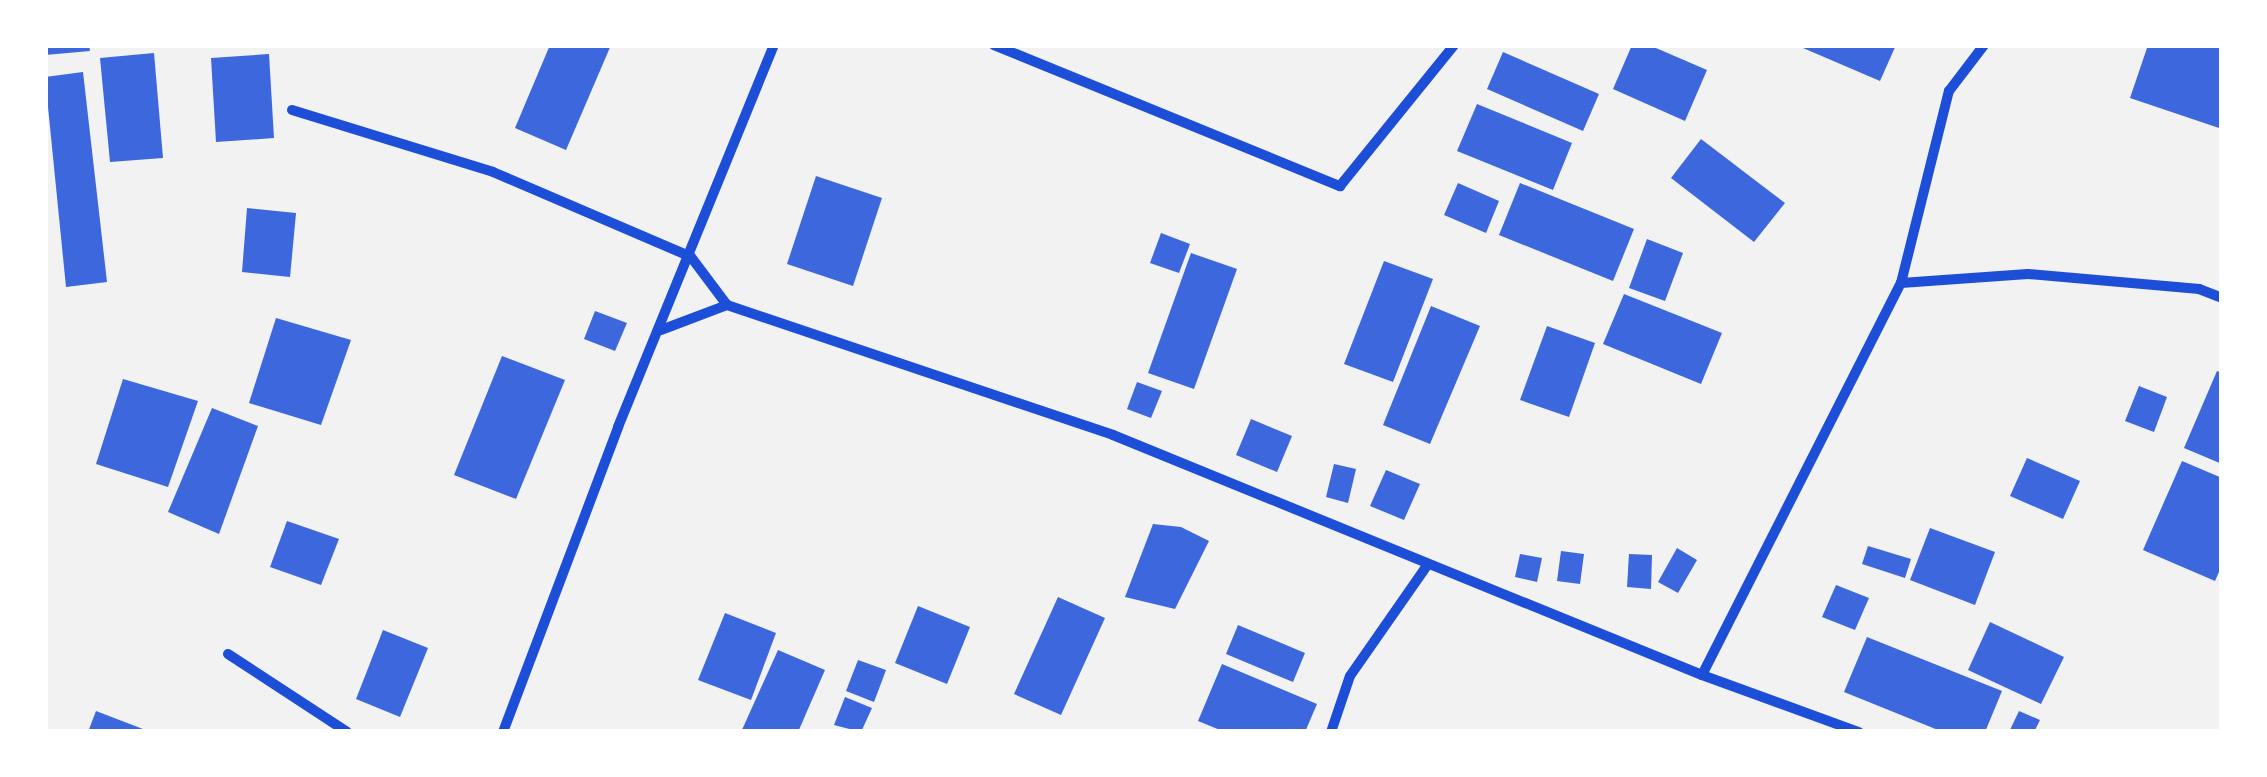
<!DOCTYPE html>
<html>
<head>
<meta charset="utf-8">
<style>
	body { margin:0 }
	#map { position:relative; width:2267px; height:777px; overflow:hidden; background:#f2f2f2; font-family:"Space Grotesk",sans-serif }
	div>[style] { position:absolute }
	[style*='--x'] { left:calc(var(--x)*1px); top:calc(var(--y)*1px); width:calc(var(--w)*1px); rotate:calc(var(--a)*1deg) }
	.building>* { inset:0; background:#3d67dc }
	.minor>* { height:10px; margin:-5px; padding:0 5px; transform-origin:5px; border-radius:5px; background:#1d4ed8 }
	span { translate:-50% -50%; white-space:nowrap; text-align:center; line-height:1.15; -webkit-text-stroke:8px #fff; paint-order:stroke }
	.frame { position:absolute; inset:0; border:48px solid #fff; pointer-events:none }
</style>
</head>
<body>
<div id="map">
	<div class="building">
		<i style="clip-path:polygon(45px 45px,89px 45px,90px 51px,45px 55px)"></i>
		<i style="clip-path:polygon(550px 45px,611px 45px,566px 150px,515px 128px)"></i>
		<i style="clip-path:polygon(1632px 45px,1649px 45px,1707px 70px,1685px 121px,1613px 89px)"></i>
		<i style="clip-path:polygon(1796px 45px,1896px 45px,1880px 81px)"></i>
		<i style="clip-path:polygon(2148px 45px,2222px 45px,2222px 129px,2130px 98px)"></i>
		<i style="clip-path:polygon(1503px 52px,1599px 94px,1583px 131px,1487px 89px)"></i>
		<i style="clip-path:polygon(154px 53px,163px 158px,110px 162px,100px 58px)"></i>
		<i style="clip-path:polygon(269px 54px,274px 138px,216px 142px,211px 58px)"></i>
		<i style="clip-path:polygon(83px 72px,107px 282px,66px 287px,45px 77px)"></i>
		<i style="clip-path:polygon(1477px 104px,1572px 143px,1553px 190px,1457px 151px)"></i>
		<i style="clip-path:polygon(1701px 139px,1785px 203px,1754px 242px,1671px 178px)"></i>
		<i style="clip-path:polygon(816px 176px,882px 198px,853px 286px,787px 264px)"></i>
		<i style="clip-path:polygon(1458px 183px,1499px 201px,1486px 233px,1444px 215px)"></i>
		<i style="clip-path:polygon(1520px 183px,1634px 229px,1613px 281px,1499px 235px)"></i>
		<i style="clip-path:polygon(247px 208px,296px 213px,290px 277px,242px 272px)"></i>
		<i style="clip-path:polygon(1161px 233px,1190px 244px,1179px 273px,1150px 263px)"></i>
		<i style="clip-path:polygon(1647px 239px,1683px 253px,1665px 301px,1629px 288px)"></i>
		<i style="clip-path:polygon(1191px 253px,1237px 269px,1194px 389px,1148px 373px)"></i>
		<i style="clip-path:polygon(1384px 261px,1433px 279px,1393px 382px,1344px 364px)"></i>
		<i style="clip-path:polygon(1624px 294px,1722px 333px,1701px 384px,1603px 344px)"></i>
		<i style="clip-path:polygon(1431px 306px,1480px 326px,1430px 444px,1383px 425px)"></i>
		<i style="clip-path:polygon(595px 311px,627px 323px,615px 351px,584px 339px)"></i>
		<i style="clip-path:polygon(276px 318px,351px 340px,321px 425px,249px 403px)"></i>
		<i style="clip-path:polygon(1547px 326px,1595px 343px,1569px 417px,1520px 400px)"></i>
		<i style="clip-path:polygon(502px 356px,565px 380px,516px 499px,454px 475px)"></i>
		<i style="clip-path:polygon(2217px 371px,2222px 373px,2222px 464px,2184px 448px)"></i>
		<i style="clip-path:polygon(123px 379px,198px 401px,168px 487px,96px 464px)"></i>
		<i style="clip-path:polygon(1137px 382px,1162px 391px,1151px 418px,1127px 409px)"></i>
		<i style="clip-path:polygon(2139px 386px,2167px 397px,2154px 432px,2125px 421px)"></i>
		<i style="clip-path:polygon(212px 408px,258px 426px,219px 534px,168px 512px)"></i>
		<i style="clip-path:polygon(1251px 419px,1292px 436px,1277px 472px,1236px 455px)"></i>
		<i style="clip-path:polygon(2027px 458px,2080px 481px,2063px 519px,2010px 496px)"></i>
		<i style="clip-path:polygon(2182px 461px,2222px 478px,2222px 565px,2215px 581px,2143px 550px)"></i>
		<i style="clip-path:polygon(1334px 464px,1356px 469px,1348px 503px,1326px 497px)"></i>
		<i style="clip-path:polygon(1386px 470px,1420px 484px,1404px 520px,1370px 506px)"></i>
		<i style="clip-path:polygon(287px 521px,339px 539px,321px 585px,270px 567px)"></i>
		<i style="clip-path:polygon(1153px 524px,1181px 527px,1209px 541px,1175px 609px,1125px 597px)"></i>
		<i style="clip-path:polygon(1930px 528px,1995px 552px,1975px 605px,1910px 580px)"></i>
		<i style="clip-path:polygon(1868px 546px,1911px 559px,1905px 578px,1862px 564px)"></i>
		<i style="clip-path:polygon(1677px 548px,1697px 560px,1678px 593px,1658px 582px)"></i>
		<i style="clip-path:polygon(1561px 551px,1584px 554px,1580px 584px,1557px 581px)"></i>
		<i style="clip-path:polygon(1520px 554px,1542px 558px,1537px 582px,1515px 577px)"></i>
		<i style="clip-path:polygon(1629px 554px,1652px 555px,1651px 589px,1627px 587px)"></i>
		<i style="clip-path:polygon(1836px 585px,1869px 598px,1855px 630px,1822px 617px)"></i>
		<i style="clip-path:polygon(1058px 597px,1105px 618px,1061px 715px,1014px 694px)"></i>
		<i style="clip-path:polygon(918px 606px,970px 627px,947px 684px,895px 663px)"></i>
		<i style="clip-path:polygon(725px 613px,776px 633px,751px 700px,698px 680px)"></i>
		<i style="clip-path:polygon(1990px 622px,2064px 657px,2041px 704px,1968px 670px)"></i>
		<i style="clip-path:polygon(1238px 625px,1305px 653px,1293px 682px,1226px 654px)"></i>
		<i style="clip-path:polygon(383px 630px,428px 648px,400px 717px,356px 699px)"></i>
		<i style="clip-path:polygon(1867px 637px,2002px 691px,1985px 732px,1943px 732px,1844px 692px)"></i>
		<i style="clip-path:polygon(778px 650px,825px 670px,798px 732px,741px 732px)"></i>
		<i style="clip-path:polygon(858px 660px,886px 670px,874px 702px,846px 691px)"></i>
		<i style="clip-path:polygon(1222px 664px,1317px 704px,1305px 732px,1225px 732px,1198px 721px)"></i>
		<i style="clip-path:polygon(845px 697px,872px 708px,861px 732px,834px 725px)"></i>
		<i style="clip-path:polygon(96px 711px,143px 729px,142px 732px,88px 732px)"></i>
		<i style="clip-path:polygon(2019px 711px,2040px 720px,2034px 732px,2009px 732px)"></i>
	</div>
	<div class="minor">
		<i style="--x:994;--y:45;--w:374;--a:22.2"></i>
		<i style="--x:1340;--y:186;--w:181;--a:-51"></i>
		<i style="--x:292;--y:110;--w:210;--a:17.1"></i>
		<i style="--x:493;--y:172;--w:215;--a:23.2"></i>
		<i style="--x:691;--y:257;--w:60;--a:53.1"></i>
		<i style="--x:727;--y:305;--w:407;--a:18.6"></i>
		<i style="--x:1113;--y:435;--w:636;--a:22.17"></i>
		<i style="--x:1702;--y:675;--w:167;--a:20"></i>
		<i style="--x:1901;--y:283;--w:127;--a:-4.1"></i>
		<i style="--x:2028;--y:274;--w:172;--a:5"></i>
		<i style="--x:2199;--y:289;--w:25;--a:21"></i>
		<i style="--x:661;--y:330;--w:71;--a:-20.7"></i>
		<i style="--x:228;--y:654;--w:142;--a:33.2"></i>
		<i style="--x:1702;--y:675;--w:440;--a:-63.1"></i>
		<i style="--x:1901;--y:283;--w:198;--a:-76"></i>
		<i style="--x:1949;--y:91;--w:58;--a:-52.7"></i>
		<i style="--x:503;--y:732;--w:326;--a:-69.3"></i>
		<i style="--x:618;--y:427;--w:413;--a:-67.8"></i>
		<i style="--x:1331;--y:732;--w:59;--a:-71.3"></i>
		<i style="--x:1350;--y:676;--w:136;--a:-55.1"></i>
	</div>
	<div class="frame"></div>
</div>
</body>
</html>
